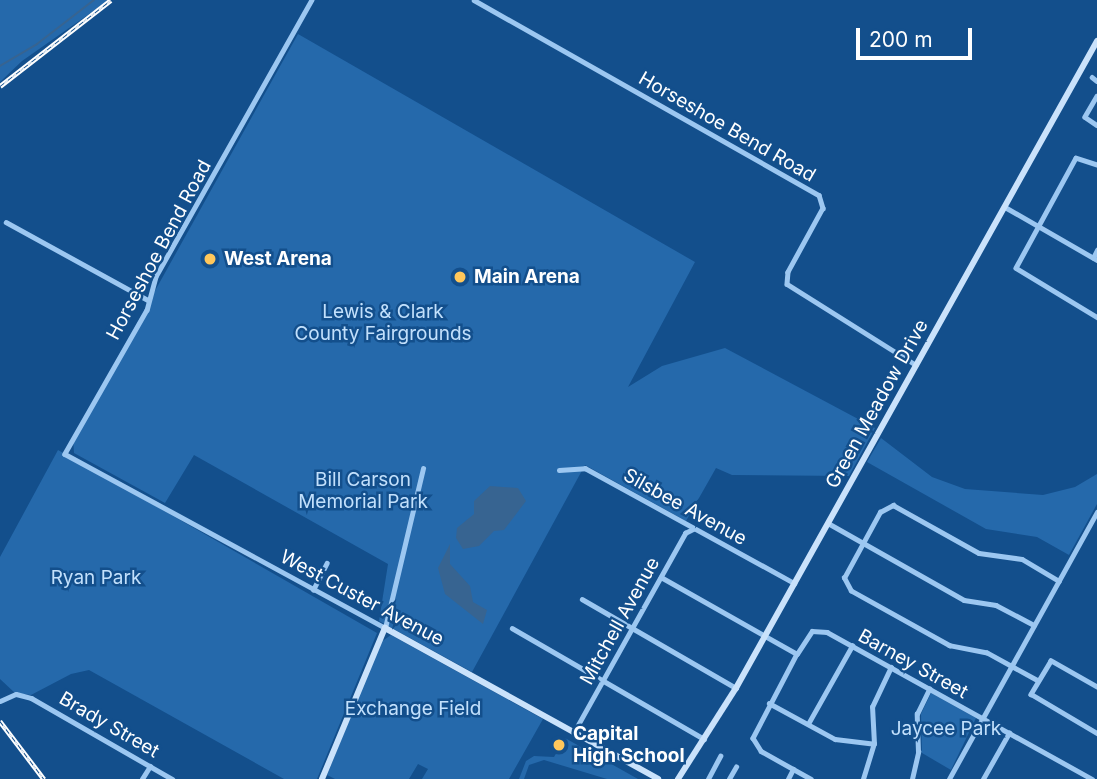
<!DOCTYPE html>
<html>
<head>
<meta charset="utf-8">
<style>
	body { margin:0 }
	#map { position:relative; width:1097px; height:779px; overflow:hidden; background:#134f8c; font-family:Inter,sans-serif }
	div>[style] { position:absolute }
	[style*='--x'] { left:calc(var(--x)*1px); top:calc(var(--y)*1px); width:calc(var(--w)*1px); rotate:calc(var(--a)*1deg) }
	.green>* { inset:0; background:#2569ab }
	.water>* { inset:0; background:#376491 }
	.stream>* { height:2px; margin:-1px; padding:0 1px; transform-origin:1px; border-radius:1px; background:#376491 }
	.minor>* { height:4.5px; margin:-2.25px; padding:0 2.25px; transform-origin:2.25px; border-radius:2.25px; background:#9cc7f1 }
	.tertiary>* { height:5px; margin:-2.5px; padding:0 2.5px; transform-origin:2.5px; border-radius:2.5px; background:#9cc7f1 }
	.secondary>* { height:6px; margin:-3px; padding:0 3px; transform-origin:3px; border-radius:3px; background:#cae2fb }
	.rail>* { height:4.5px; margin-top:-2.25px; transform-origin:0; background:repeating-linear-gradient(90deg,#134f8c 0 5px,#fff 0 10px); box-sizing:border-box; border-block:2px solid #fff }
	.dots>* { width:19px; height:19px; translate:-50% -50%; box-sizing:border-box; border:4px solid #134f8c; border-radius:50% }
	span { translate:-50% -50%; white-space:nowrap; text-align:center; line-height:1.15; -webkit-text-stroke:5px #134f8c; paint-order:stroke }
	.street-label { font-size:19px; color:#fff }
	.poi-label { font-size:19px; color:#fff; font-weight:700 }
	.left { translate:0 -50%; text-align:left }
	.park-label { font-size:19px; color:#c2e0fc }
	.scale { position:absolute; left:856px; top:28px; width:116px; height:32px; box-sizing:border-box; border:4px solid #fff; border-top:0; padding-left:9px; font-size:21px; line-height:24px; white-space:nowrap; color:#fff; -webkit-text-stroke:5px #134f8c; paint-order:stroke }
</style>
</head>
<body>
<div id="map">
	<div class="green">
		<i style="clip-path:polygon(0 0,109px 0,22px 61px,0 82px)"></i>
		<i style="clip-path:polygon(298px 34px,695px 262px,628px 387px,662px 366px,725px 348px,875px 428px,849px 476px,732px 475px,716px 468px,686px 521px,585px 465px,472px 672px,379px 621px,388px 564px,194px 455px,165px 503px,74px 453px,73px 438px)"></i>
		<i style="clip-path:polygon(881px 438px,932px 477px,965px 489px,1043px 495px,1075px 487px,1097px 474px,1097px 504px,1069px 555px,1037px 537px,986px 529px,867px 462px)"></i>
		<i style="clip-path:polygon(58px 450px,377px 633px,317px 779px,284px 779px,89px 670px,71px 674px,31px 695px,15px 693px,0 679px,0 557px)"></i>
		<i style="clip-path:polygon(391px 635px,543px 719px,509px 779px,422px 779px,428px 769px,418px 764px,409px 779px,335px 779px,327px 775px,381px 642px)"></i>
		<i style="clip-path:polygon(931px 693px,976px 718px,951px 770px,922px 753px,921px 714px)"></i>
		<i style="clip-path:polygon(565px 738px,638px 779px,607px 779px,544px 760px,529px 765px,524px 779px,519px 779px,526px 761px,534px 756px,554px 757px)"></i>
	</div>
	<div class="water">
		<i style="clip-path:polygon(490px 486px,518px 488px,526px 501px,504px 530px,494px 531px,479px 546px,463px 549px,456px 538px,457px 528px,474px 514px,474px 501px)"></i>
		<i style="clip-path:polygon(450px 544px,450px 564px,470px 586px,473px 602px,487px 610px,483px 624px,445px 594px,438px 568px)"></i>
	</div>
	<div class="stream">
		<i style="--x:0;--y:66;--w:43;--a:-30.7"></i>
		<i style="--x:37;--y:44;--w:72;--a:-37.7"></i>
	</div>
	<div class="minor">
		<i style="--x:312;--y:0;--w:318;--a:119.4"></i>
		<i style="--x:156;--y:277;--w:34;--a:105"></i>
		<i style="--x:147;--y:310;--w:166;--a:119.7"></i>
		<i style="--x:65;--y:454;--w:364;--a:28.5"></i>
		<i style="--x:385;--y:628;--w:164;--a:-76.6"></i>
		<i style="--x:474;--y:0;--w:396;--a:29.5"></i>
		<i style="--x:819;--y:195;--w:14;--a:73"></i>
		<i style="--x:823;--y:208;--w:73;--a:118.7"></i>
		<i style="--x:788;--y:272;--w:12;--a:95"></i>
		<i style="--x:787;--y:284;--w:152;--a:32.1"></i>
		<i style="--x:1092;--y:77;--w:6;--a:39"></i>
		<i style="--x:1097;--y:96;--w:24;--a:120"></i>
		<i style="--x:1085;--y:117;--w:14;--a:34"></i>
		<i style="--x:1097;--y:165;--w:22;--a:-162"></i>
		<i style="--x:1076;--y:158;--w:125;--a:118.6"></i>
		<i style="--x:1016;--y:268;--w:95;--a:31.2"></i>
		<i style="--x:1005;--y:207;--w:106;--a:29.9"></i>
		<i style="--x:6;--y:222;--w:162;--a:28.8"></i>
		<i style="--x:1093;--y:258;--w:9;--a:-63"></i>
		<i style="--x:559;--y:470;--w:26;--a:-4"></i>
		<i style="--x:585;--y:468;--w:239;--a:28.8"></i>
		<i style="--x:828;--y:523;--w:156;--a:29.5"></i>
		<i style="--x:964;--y:600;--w:32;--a:9"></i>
		<i style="--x:996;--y:605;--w:43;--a:27.8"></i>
		<i style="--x:661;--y:577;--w:156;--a:29.5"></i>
		<i style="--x:797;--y:654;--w:27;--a:-57"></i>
		<i style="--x:812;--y:631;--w:15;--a:4"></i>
		<i style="--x:827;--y:632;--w:303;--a:29"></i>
		<i style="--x:313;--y:590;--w:30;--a:-63"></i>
		<i style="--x:582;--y:599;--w:178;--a:30"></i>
		<i style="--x:512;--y:628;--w:222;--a:30"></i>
		<i style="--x:797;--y:654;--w:95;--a:117.6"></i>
		<i style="--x:753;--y:738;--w:15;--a:58"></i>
		<i style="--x:761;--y:751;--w:57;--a:29.2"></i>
		<i style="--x:1038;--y:681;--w:58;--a:-151.2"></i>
		<i style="--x:987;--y:653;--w:38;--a:-169"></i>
		<i style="--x:950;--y:646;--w:113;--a:-150.9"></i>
		<i style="--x:851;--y:591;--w:15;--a:-118"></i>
		<i style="--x:844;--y:578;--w:75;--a:-61.4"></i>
		<i style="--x:880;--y:512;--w:15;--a:-28"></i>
		<i style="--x:893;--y:505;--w:98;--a:29.2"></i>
		<i style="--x:979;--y:553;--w:43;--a:7.9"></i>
		<i style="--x:1022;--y:559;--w:43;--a:30.7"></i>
		<i style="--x:1097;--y:687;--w:53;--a:-150.5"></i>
		<i style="--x:1051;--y:661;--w:39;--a:121"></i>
		<i style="--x:1031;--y:694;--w:77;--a:30.6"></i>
		<i style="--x:769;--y:703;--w:75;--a:28.6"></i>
		<i style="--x:835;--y:739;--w:39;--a:7"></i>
		<i style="--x:808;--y:724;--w:90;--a:-60.6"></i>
		<i style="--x:574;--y:732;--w:228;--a:-60.8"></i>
		<i style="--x:685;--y:533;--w:9;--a:-27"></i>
		<i style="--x:142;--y:779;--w:15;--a:-58"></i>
		<i style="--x:708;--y:779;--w:26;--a:-62"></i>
		<i style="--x:729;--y:779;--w:14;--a:-60"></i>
		<i style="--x:788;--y:779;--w:11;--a:-63"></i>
		<i style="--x:863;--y:779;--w:37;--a:-73"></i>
		<i style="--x:874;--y:744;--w:37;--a:-93"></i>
		<i style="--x:872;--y:707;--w:44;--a:-64.6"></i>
		<i style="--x:912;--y:779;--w:28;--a:-77"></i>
		<i style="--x:918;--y:752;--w:38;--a:-92"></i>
		<i style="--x:917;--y:714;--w:28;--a:-64"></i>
		<i style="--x:949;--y:779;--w:305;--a:-61"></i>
		<i style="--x:983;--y:779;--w:53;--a:-60.5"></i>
	</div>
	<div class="tertiary">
		<i style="--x:0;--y:701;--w:17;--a:-24"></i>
		<i style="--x:16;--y:694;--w:16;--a:15"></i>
		<i style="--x:31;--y:698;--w:163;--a:29.9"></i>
	</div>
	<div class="secondary">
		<i style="--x:322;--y:779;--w:164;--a:-67.4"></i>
		<i style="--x:385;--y:628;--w:312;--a:28.9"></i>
		<i style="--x:678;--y:779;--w:108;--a:-57.5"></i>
		<i style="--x:736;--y:688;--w:741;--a:-60.84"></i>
	</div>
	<div class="rail">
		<i style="--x:0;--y:86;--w:140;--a:-37.8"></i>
		<i style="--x:0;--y:721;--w:73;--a:52.8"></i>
	</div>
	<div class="dots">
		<i style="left:210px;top:259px;background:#ffc75b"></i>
		<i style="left:460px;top:277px;background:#ffc75b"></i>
		<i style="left:559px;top:745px;background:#ffc75b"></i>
	</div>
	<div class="street-label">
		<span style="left:727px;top:127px;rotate:30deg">Horseshoe Bend Road</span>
		<span style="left:159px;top:250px;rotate:-62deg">Horseshoe Bend Road</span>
		<span style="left:877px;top:404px;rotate:-61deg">Green Meadow Drive</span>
		<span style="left:685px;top:507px;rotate:29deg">Silsbee Avenue</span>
		<span style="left:362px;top:598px;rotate:28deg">West Custer Avenue</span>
		<span style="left:620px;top:621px;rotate:-61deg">Mitchell Avenue</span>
		<span style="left:913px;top:664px;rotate:29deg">Barney Street</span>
		<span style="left:109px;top:725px;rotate:30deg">Brady Street</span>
	</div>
	<div class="poi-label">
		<span class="left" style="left:224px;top:259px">West Arena</span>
		<span class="left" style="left:474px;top:277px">Main Arena</span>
		<span class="left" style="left:573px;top:745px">Capital<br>High School</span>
	</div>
	<div class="park-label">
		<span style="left:383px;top:323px">Lewis &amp; Clark<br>County Fairgrounds</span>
		<span style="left:363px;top:491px">Bill Carson<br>Memorial Park</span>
		<span style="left:96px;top:578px">Ryan Park</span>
		<span style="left:413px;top:709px">Exchange Field</span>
		<span style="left:946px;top:729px">Jaycee Park</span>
	</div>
	<div class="scale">200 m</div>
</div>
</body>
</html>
